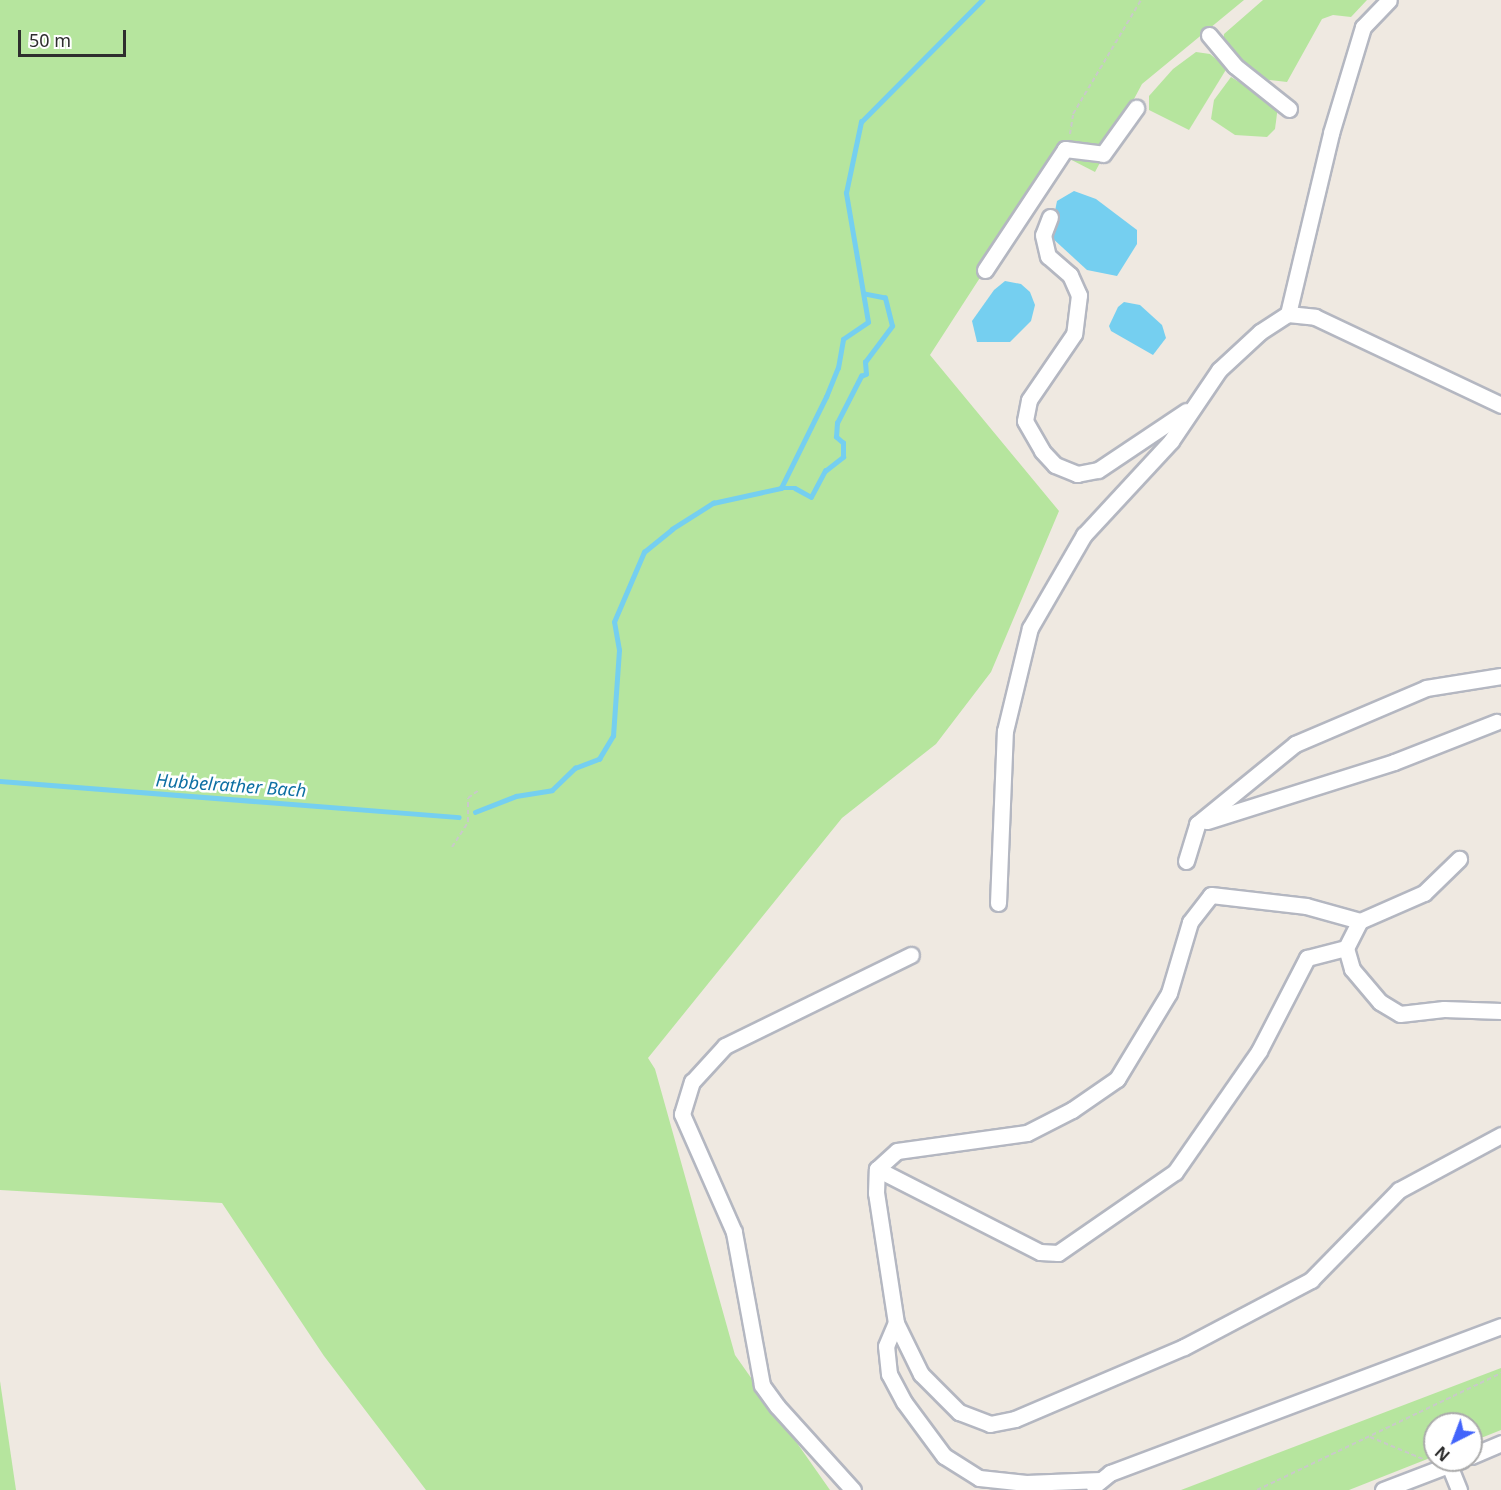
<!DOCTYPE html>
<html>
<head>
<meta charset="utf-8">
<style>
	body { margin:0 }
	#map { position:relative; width:1501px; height:1490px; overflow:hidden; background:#efe9e1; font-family:"Noto Sans",sans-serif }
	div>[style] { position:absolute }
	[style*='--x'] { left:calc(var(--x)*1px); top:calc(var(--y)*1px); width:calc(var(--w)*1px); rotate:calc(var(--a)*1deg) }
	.green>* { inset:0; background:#b6e59e }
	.water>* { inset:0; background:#75cff0 }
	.stream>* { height:4.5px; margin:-2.25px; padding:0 2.25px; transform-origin:2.25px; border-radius:2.25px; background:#75cff0 }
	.path>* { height:2px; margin-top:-1px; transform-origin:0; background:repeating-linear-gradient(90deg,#c9c9c9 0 4.5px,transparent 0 7.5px) }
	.roads { filter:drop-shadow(2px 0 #b4b7c1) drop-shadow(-2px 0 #b4b7c1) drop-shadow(0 2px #b4b7c1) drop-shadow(0 -2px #b4b7c1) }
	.minor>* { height:15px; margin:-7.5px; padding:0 7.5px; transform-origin:7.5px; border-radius:7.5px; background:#fff }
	span { translate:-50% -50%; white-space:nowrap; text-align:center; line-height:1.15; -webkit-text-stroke:5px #fff; paint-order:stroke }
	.water-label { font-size:18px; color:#0d6fa3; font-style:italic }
	.north { position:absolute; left:1423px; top:1412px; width:60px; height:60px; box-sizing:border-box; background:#fff; border:2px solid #ababab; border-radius:50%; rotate:222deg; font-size:16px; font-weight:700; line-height:24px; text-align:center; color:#2e2e2e }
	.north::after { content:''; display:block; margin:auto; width:21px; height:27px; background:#4264fb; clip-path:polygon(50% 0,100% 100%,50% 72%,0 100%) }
	.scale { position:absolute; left:18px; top:30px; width:108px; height:27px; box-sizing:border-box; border:3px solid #2e2e2e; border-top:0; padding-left:8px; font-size:18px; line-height:21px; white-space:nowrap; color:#2e2e2e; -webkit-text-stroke:4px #fff; paint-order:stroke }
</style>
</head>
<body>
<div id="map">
	<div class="green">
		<i style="clip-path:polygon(0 0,1244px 0,1142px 84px,1095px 172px,1060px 154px,930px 355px,1059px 511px,991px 672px,936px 744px,842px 818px,648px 1058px,655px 1069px,735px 1355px,830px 1490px,426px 1490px,324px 1356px,222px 1203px,0 1190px)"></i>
		<i style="clip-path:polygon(1263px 0,1367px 0,1351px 17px,1333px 15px,1322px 19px,1287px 82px,1260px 79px,1223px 43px,1224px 34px)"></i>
		<i style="clip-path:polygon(1196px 52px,1210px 54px,1227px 68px,1189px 130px,1149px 110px,1149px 96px,1173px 69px)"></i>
		<i style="clip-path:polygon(1231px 77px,1278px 106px,1275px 129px,1267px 137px,1235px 135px,1211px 119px,1214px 100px)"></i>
		<i style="clip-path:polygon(1501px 1368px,1501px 1430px,1471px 1442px,1471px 1424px,1435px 1424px,1435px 1456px,1349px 1490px,1181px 1490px)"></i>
		<i style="clip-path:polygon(0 1381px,16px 1490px,0 1490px)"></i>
	</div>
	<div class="water">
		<i style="clip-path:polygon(1074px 191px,1096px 199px,1137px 230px,1137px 244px,1117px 276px,1087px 270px,1050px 236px,1057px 201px)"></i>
		<i style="clip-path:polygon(1005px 281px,1021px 284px,1030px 292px,1035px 305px,1031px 321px,1010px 342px,977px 342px,972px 321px,994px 290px)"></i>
		<i style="clip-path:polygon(1124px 302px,1140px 305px,1162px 325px,1166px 338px,1153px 355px,1111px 331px,1109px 326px,1118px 307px)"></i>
	</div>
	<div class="stream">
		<i style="--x:781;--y:488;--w:14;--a:0"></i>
		<i style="--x:795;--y:488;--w:18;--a:29"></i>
		<i style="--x:811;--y:497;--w:30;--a:-62"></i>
		<i style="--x:825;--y:471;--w:23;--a:-38"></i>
		<i style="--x:843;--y:457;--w:14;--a:-90"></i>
		<i style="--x:843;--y:443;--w:9;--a:-139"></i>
		<i style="--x:836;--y:437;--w:14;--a:-86"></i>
		<i style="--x:837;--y:423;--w:53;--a:-62.9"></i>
		<i style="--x:861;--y:376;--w:5;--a:-22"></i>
		<i style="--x:866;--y:374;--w:12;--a:-95"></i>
		<i style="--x:865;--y:362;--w:45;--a:-53.1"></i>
		<i style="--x:892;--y:326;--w:29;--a:-104"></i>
		<i style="--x:885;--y:298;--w:21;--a:-169"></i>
		<i style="--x:0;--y:781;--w:460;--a:4.5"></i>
		<i style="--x:475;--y:812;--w:44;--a:-21.3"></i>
		<i style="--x:516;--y:796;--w:36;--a:-9"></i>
		<i style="--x:552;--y:790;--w:32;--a:-44"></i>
		<i style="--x:575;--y:768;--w:26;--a:-21"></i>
		<i style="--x:599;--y:759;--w:27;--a:-59"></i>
		<i style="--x:613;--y:736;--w:86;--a:-86"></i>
		<i style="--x:619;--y:650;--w:28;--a:-100"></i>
		<i style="--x:614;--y:622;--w:76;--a:-66.8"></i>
		<i style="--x:644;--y:552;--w:36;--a:-39"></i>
		<i style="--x:672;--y:529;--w:49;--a:-32.4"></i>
		<i style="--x:713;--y:503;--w:70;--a:-12.4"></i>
		<i style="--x:781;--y:488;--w:102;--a:-63.7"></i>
		<i style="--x:826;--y:397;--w:31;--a:-68"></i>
		<i style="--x:838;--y:368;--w:29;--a:-80"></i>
		<i style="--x:843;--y:339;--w:30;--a:-34"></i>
		<i style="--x:868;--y:322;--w:131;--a:-99.7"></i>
		<i style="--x:846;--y:193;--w:73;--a:-78.1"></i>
		<i style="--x:861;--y:122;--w:172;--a:-45.2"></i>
	</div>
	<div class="path">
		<i style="--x:1070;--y:134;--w:20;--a:-81"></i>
		<i style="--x:1073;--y:114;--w:133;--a:-59.2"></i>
		<i style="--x:452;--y:847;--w:30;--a:-57"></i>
		<i style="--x:468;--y:822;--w:24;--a:-90"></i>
		<i style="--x:468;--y:798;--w:14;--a:-36"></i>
		<i style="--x:1370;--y:1437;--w:57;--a:22.5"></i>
		<i style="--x:1257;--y:1490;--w:271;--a:-25.6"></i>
	</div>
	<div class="roads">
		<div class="minor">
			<i style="--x:1209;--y:35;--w:40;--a:50"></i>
			<i style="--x:1235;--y:66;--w:69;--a:38.5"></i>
			<i style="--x:1050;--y:217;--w:19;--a:111"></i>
			<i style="--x:1043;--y:235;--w:22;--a:77"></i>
			<i style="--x:1048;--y:256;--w:29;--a:41"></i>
			<i style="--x:1070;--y:275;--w:22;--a:66"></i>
			<i style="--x:1079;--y:295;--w:39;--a:97"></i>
			<i style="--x:1074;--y:334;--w:80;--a:124.3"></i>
			<i style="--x:1029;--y:400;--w:21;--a:101"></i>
			<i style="--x:1025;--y:421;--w:34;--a:60"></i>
			<i style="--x:1042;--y:451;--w:19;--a:47"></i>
			<i style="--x:1055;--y:465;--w:24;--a:22"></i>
			<i style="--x:1077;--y:474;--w:21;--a:-11"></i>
			<i style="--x:1098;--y:470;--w:106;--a:-33.8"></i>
			<i style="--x:985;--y:270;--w:145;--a:-56.5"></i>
			<i style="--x:1065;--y:149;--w:38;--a:7"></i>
			<i style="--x:1103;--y:154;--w:57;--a:-54.3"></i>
			<i style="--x:1288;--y:314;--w:186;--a:-76.6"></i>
			<i style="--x:1331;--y:133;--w:111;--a:-73.2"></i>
			<i style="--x:1363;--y:27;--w:37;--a:-46"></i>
			<i style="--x:1207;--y:821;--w:196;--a:-17.5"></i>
			<i style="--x:1394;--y:762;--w:110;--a:-21.4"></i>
			<i style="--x:1186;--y:861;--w:39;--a:-73"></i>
			<i style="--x:1197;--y:824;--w:127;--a:-39.2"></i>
			<i style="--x:1295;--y:744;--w:142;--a:-23.1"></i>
			<i style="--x:1426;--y:688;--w:76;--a:-9.1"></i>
			<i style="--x:998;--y:903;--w:172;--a:-87.7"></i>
			<i style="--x:1005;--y:731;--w:106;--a:-76.4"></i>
			<i style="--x:1030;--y:628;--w:108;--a:-59.9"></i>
			<i style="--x:1084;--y:535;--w:128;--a:-47.2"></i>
			<i style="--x:1171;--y:441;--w:86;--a:-55.9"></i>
			<i style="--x:1219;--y:370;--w:56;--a:-42.8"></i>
			<i style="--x:1260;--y:332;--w:33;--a:-33"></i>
			<i style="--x:1288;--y:314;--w:27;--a:6"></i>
			<i style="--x:1315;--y:317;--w:206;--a:25.3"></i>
			<i style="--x:1346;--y:948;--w:22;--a:74"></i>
			<i style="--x:1352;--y:969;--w:43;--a:49.7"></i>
			<i style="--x:1380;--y:1002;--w:23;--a:31"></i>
			<i style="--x:1400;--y:1014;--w:44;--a:-6.5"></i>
			<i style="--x:1444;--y:1009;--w:57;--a:2"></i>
			<i style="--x:877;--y:1169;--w:183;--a:27"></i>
			<i style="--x:1040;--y:1252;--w:18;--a:3"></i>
			<i style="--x:1058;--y:1253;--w:142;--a:-34.7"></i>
			<i style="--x:1175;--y:1172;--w:147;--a:-55.2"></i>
			<i style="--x:1259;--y:1051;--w:105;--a:-62.7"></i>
			<i style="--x:1307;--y:958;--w:40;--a:-14.4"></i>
			<i style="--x:1346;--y:948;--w:30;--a:-63"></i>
			<i style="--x:1360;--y:921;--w:70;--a:-23.6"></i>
			<i style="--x:1424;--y:893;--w:49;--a:-44.2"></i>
			<i style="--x:896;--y:1323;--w:57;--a:63.9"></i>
			<i style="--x:921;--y:1374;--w:54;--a:45"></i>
			<i style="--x:959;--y:1412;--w:33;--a:21"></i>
			<i style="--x:990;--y:1424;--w:25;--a:-11"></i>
			<i style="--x:1015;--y:1419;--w:184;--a:-23.1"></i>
			<i style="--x:1184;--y:1347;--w:144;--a:-27.8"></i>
			<i style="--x:1311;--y:1280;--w:126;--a:-45.6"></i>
			<i style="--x:1399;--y:1190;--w:116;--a:-28.3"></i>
			<i style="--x:1471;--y:1456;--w:33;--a:-23"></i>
			<i style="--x:1449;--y:1465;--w:27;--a:68"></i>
			<i style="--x:1101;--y:1480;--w:75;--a:177.7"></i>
			<i style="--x:1026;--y:1483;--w:47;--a:-173.9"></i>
			<i style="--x:979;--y:1478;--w:41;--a:-147.8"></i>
			<i style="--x:944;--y:1456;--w:67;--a:-126.5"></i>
			<i style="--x:904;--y:1402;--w:32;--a:-118"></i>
			<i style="--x:889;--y:1374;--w:28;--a:-96"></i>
			<i style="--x:886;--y:1346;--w:25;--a:-67"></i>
			<i style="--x:896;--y:1323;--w:132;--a:-98.7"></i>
			<i style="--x:876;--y:1193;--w:24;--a:-88"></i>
			<i style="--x:877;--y:1169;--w:27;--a:-42"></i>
			<i style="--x:897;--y:1151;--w:131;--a:-7.9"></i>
			<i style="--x:1027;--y:1133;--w:51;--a:-27.1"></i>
			<i style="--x:1072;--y:1110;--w:55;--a:-34.6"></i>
			<i style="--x:1117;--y:1079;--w:100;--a:-58.8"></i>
			<i style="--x:1169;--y:993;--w:74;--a:-73.5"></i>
			<i style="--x:1190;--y:922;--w:34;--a:-52"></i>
			<i style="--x:1211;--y:895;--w:96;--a:6.6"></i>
			<i style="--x:1306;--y:906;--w:56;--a:15.5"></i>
			<i style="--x:1094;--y:1486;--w:21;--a:-39"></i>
			<i style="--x:1110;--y:1473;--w:418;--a:-20.6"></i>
			<i style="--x:853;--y:1490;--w:113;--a:-132.1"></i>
			<i style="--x:777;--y:1406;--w:26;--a:-126"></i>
			<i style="--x:762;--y:1385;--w:156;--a:-100.4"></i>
			<i style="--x:734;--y:1232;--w:129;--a:-113.8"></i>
			<i style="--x:682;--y:1114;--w:34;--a:-73"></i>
			<i style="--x:692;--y:1082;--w:49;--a:-47.5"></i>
			<i style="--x:725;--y:1046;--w:207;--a:-26.1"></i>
			<i style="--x:1383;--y:1490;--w:84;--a:-21"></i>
		</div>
	</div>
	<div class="water-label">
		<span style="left:231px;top:785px;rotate:4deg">Hubbelrather Bach</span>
	</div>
	<div class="north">N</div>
	<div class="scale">50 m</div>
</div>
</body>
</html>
